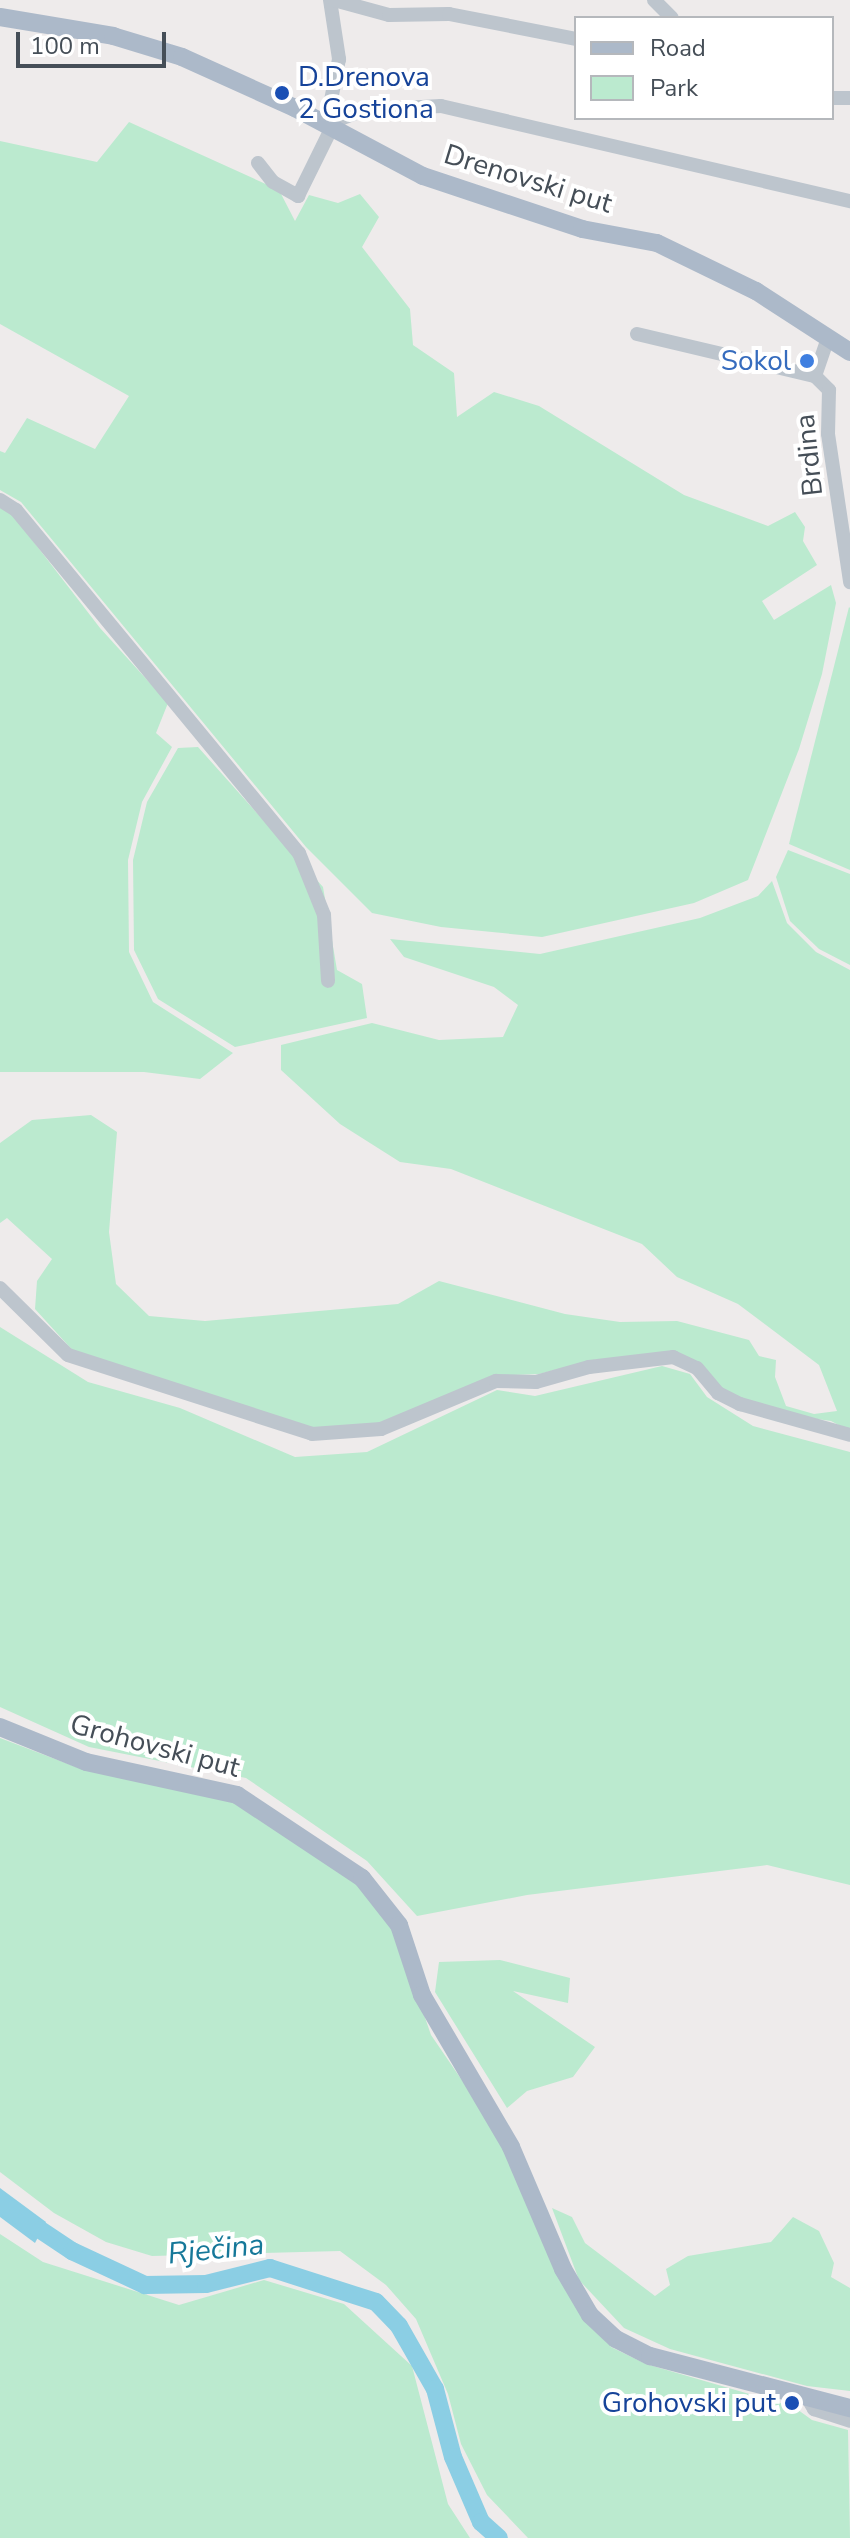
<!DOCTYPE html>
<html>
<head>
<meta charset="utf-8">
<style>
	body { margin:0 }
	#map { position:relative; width:850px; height:2538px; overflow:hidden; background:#eeebeb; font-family:"Nunito Sans",sans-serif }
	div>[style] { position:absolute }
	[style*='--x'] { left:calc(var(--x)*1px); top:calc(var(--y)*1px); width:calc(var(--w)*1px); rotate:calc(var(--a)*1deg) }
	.green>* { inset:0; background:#bbeacf }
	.water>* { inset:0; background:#8bcee4 }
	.river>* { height:18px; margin:-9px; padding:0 9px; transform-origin:9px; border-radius:9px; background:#8bcee4 }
	.minor>* { height:14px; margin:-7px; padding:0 7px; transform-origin:7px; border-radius:7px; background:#bdc5cd }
	.major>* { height:18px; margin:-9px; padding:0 9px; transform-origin:9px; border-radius:9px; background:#acb9c9 }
	.dots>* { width:22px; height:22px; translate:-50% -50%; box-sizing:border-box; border:4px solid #fff; border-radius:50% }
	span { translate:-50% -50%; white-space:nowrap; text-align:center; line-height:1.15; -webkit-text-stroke:8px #fff; paint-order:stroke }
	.transit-label { font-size:28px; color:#164399 }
	.left { translate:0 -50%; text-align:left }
	.right { translate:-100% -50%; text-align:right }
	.street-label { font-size:28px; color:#454e57 }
	.shop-label { font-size:28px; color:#366cbe }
	.water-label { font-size:30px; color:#167899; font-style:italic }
	.legend { position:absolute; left:574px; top:16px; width:260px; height:104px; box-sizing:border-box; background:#fff; border:2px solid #b5b8bc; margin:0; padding:10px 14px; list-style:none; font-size:24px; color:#454e57 }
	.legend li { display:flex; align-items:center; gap:16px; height:40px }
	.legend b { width:40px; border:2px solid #b5b8bc }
	.scale { position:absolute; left:16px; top:32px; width:150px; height:36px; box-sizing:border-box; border:4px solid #454e57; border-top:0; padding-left:10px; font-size:24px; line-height:28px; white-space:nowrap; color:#454e57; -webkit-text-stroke:6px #fff; paint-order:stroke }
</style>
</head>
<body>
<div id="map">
	<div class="green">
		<i style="clip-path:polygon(129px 122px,279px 190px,295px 221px,309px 195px,338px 203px,360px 194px,379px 217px,362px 247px,410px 309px,413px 345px,454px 373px,457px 417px,494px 392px,539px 406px,684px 495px,768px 526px,795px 512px,805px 527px,803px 541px,817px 565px,762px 601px,774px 620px,831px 585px,836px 603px,822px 674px,799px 749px,748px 880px,694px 903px,542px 937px,441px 927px,372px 913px,306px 847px,21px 502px,0 490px,0 451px,5px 453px,27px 418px,95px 449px,129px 396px,0 324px,0 141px,97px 162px)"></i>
		<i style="clip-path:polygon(0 506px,13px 515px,100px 628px,168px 703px,156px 733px,172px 747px,142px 802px,128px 860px,129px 952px,153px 1002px,233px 1053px,200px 1079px,144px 1072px,0 1072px)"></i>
		<i style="clip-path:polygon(849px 607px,850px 608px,850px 870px,789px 844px)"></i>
		<i style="clip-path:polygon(198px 747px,323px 887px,337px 970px,362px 984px,367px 1018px,235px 1047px,158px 999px,134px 950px,133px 860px,147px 802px,178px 748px)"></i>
		<i style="clip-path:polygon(788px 850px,850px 874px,850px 965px,819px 949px,790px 921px,776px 877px)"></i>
		<i style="clip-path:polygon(772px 881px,787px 923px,816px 952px,850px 970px,850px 1431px,831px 1421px,768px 1412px,720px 1388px,696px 1361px,598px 1359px,539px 1374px,514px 1375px,378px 1423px,310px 1428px,76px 1354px,35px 1309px,37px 1281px,52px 1259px,7px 1218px,0 1223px,0 1143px,32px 1120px,91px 1115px,117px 1132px,109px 1232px,116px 1284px,149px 1316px,205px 1321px,398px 1304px,439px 1281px,565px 1314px,620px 1322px,677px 1321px,749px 1340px,759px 1356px,776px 1360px,775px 1377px,786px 1406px,814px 1414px,837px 1411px,819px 1365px,738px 1304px,677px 1277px,642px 1244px,451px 1169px,400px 1162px,340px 1124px,281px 1070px,281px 1045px,372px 1023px,439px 1040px,503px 1037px,518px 1005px,494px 987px,404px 957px,390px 939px,540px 954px,700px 918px,758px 896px)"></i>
		<i style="clip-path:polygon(0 1327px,88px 1382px,180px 1408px,295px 1457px,367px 1452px,497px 1390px,535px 1396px,662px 1366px,690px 1374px,707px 1397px,753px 1426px,850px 1452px,850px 1885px,767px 1865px,527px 1895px,417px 1916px,367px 1861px,246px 1778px,89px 1747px,0 1707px)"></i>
		<i style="clip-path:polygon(0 1738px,84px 1770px,236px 1802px,357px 1884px,397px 1936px,431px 2035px,485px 2114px,611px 2347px,646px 2364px,794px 2407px,812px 2420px,848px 2430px,850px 2538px,528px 2538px,487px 2495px,461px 2444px,448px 2394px,416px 2319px,386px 2285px,340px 2251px,152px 2256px,106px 2242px,54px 2213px,0 2172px)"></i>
		<i style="clip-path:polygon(500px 1960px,570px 1978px,568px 2003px,513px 1991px,595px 2047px,573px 2077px,527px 2091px,507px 2108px,435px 1992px,439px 1962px)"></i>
		<i style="clip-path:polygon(552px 2208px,572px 2217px,585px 2243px,655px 2296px,670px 2285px,666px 2269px,688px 2256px,771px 2242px,793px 2217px,819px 2231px,834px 2263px,831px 2277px,850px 2288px,850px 2391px,807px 2386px,670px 2349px,624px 2328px,579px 2280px)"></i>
		<i style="clip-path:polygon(0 2234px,43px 2262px,179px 2305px,264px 2280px,344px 2304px,412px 2366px,448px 2504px,470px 2538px,0 2538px)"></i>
	</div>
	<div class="water">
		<i style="clip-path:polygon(0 2188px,46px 2222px,35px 2243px,0 2217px)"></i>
	</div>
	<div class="river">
		<i style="--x:0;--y:2203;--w:87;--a:33.7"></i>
		<i style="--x:72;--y:2251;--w:81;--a:25"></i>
		<i style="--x:145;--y:2285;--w:61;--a:-0.9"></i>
		<i style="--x:206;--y:2284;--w:66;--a:-14"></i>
		<i style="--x:270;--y:2268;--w:111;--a:17.8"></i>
		<i style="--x:376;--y:2302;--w:33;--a:46"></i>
		<i style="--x:399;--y:2326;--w:73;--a:60.3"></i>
		<i style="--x:435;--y:2389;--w:70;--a:75.2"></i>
		<i style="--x:453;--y:2457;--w:71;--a:66.7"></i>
		<i style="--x:481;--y:2522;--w:24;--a:42"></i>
	</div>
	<div class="minor">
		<i style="--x:330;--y:0;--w:60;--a:81.3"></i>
		<i style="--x:339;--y:59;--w:42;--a:101"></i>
		<i style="--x:334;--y:0;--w:57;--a:15.3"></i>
		<i style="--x:389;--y:15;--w:60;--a:-1"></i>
		<i style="--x:449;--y:14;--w:129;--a:11.1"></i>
		<i style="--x:654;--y:0;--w:25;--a:45"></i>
		<i style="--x:832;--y:98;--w:18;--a:0"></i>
		<i style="--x:258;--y:163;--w:24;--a:52"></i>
		<i style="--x:273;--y:182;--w:29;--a:29"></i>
		<i style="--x:298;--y:196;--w:84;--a:-63.7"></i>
		<i style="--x:335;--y:121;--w:30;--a:-21"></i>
		<i style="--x:363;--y:110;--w:78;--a:-2.9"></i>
		<i style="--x:441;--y:106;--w:420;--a:13.1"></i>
		<i style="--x:637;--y:334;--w:183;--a:13.3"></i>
		<i style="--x:828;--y:338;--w:40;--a:108.9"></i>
		<i style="--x:815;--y:376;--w:20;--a:45"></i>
		<i style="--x:829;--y:390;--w:44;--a:91.3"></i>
		<i style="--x:828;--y:434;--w:150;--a:81.5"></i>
		<i style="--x:0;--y:500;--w:19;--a:32"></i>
		<i style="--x:16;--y:510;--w:445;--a:50.5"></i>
		<i style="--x:299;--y:853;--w:67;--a:68"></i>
		<i style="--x:324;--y:915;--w:66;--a:86.5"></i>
		<i style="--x:0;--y:1288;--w:95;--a:44.6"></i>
		<i style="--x:68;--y:1355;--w:256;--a:17.9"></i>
		<i style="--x:312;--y:1434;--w:69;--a:-4.1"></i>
		<i style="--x:381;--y:1429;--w:125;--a:-22.7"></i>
		<i style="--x:496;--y:1381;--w:40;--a:1.4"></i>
		<i style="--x:536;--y:1382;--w:55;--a:-15.8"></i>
		<i style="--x:589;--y:1367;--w:85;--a:-6.8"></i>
		<i style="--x:673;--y:1357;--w:26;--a:25"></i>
		<i style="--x:697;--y:1368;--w:33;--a:50"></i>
		<i style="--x:718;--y:1393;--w:25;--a:27"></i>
		<i style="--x:740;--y:1404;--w:114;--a:15.7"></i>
		<i style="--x:807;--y:2397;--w:14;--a:60"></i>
		<i style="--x:814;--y:2409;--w:38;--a:18"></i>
	</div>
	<div class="major">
		<i style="--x:0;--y:17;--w:115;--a:9.5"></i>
		<i style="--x:113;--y:36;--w:72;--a:16.9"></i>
		<i style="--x:182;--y:57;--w:124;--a:24.3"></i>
		<i style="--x:295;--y:108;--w:145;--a:28"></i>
		<i style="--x:423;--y:176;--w:168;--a:18.4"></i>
		<i style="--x:582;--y:229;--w:76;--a:10.6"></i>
		<i style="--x:657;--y:243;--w:110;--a:25.9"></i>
		<i style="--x:756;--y:291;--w:112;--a:33"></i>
		<i style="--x:0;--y:1727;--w:93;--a:22.1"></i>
		<i style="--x:86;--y:1762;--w:155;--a:12.3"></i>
		<i style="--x:237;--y:1795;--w:150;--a:33.6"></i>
		<i style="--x:362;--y:1878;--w:60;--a:51.8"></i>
		<i style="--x:399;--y:1925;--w:74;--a:71.8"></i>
		<i style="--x:422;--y:1995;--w:176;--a:59.6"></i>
		<i style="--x:511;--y:2147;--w:133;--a:66.9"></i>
		<i style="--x:563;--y:2269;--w:53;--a:59.6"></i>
		<i style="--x:590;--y:2315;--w:35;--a:43"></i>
		<i style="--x:616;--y:2339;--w:38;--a:27"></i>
		<i style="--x:650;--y:2356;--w:207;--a:14.6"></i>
	</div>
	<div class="dots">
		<i style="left:282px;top:93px;background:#1a4fb4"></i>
		<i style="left:807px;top:361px;background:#3f7fe0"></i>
		<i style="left:792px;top:2403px;background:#1a4fb4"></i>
	</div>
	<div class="transit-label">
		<span class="left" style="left:298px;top:93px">D.Drenova<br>2 Gostiona</span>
		<span class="right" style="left:776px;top:2403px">Grohovski put</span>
	</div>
	<div class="street-label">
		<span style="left:528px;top:179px;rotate:17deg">Drenovski put</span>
		<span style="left:809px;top:455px;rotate:-96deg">Brdina</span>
		<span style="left:155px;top:1746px;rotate:15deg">Grohovski put</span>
	</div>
	<div class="shop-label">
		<span class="right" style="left:791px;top:361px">Sokol</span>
	</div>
	<div class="water-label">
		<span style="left:216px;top:2250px;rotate:-6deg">Rječina</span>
	</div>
	<ul class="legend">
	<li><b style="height:10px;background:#acb9c9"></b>Road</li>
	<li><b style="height:22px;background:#bbeacf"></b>Park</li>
	</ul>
	<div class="scale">100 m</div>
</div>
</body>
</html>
